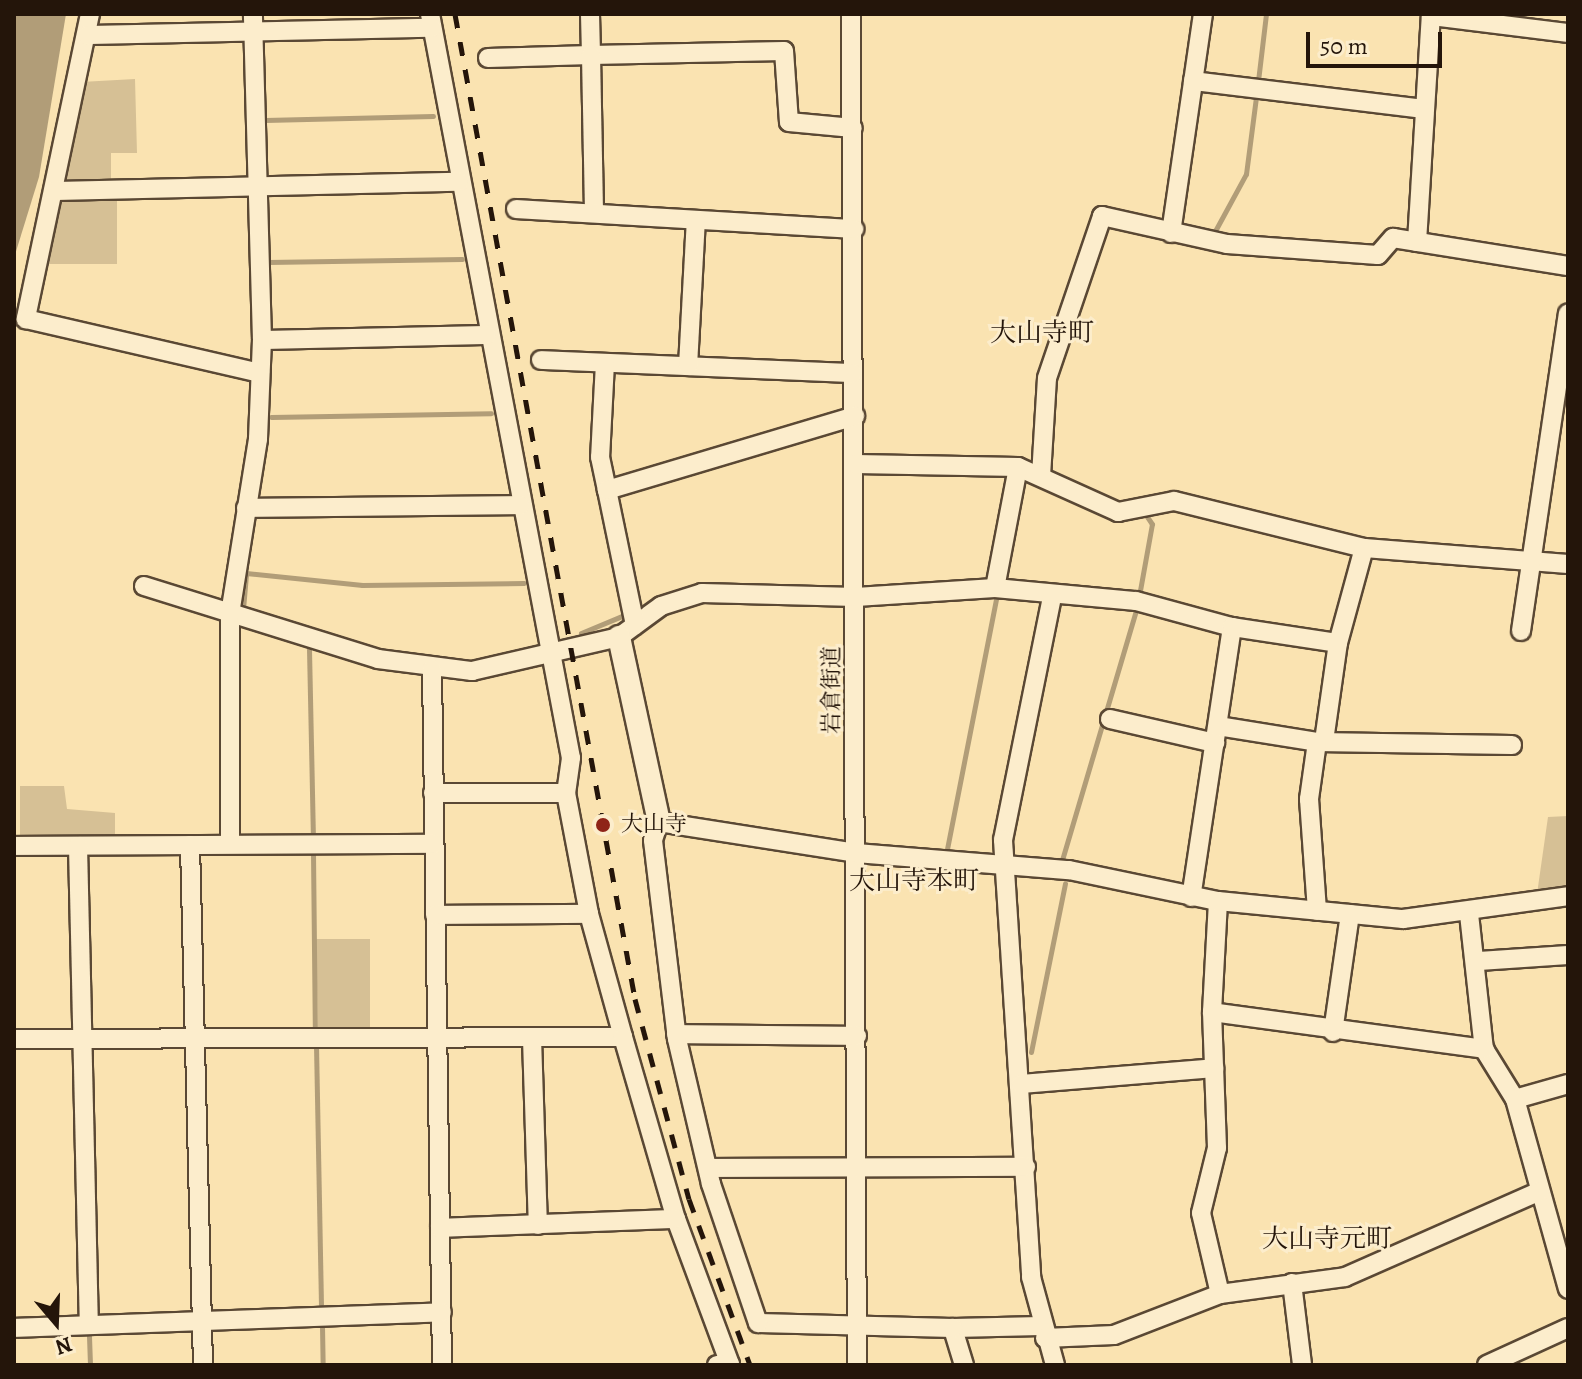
<!DOCTYPE html>
<html>
<head>
<meta charset="utf-8">
<style>
	body { margin:0 }
	#map { position:relative; width:1582px; height:1379px; overflow:hidden; background:#fae3b1; font-family:Alegreya,"Noto Serif JP",serif }
	div>[style] { position:absolute }
	[style*='--x'] { left:calc(var(--x)*1px); top:calc(var(--y)*1px); width:calc(var(--w)*1px); rotate:calc(var(--a)*1deg) }
	.green>* { inset:0; background:#d6c095 }
	.water>* { inset:0; background:#b19d78 }
	.stream>* { height:5px; margin:-2.5px; padding:0 2.5px; transform-origin:2.5px; border-radius:2.5px; background:#b19d78 }
	.roads { filter:drop-shadow(2px 0 #5a4834) drop-shadow(-2px 0 #5a4834) drop-shadow(0 2px #5a4834) drop-shadow(0 -2px #5a4834) }
	.minor>* { height:18px; margin:-9px; padding:0 9px; transform-origin:9px; border-radius:9px; background:#fcedcc }
	.tertiary>* { height:22px; margin:-11px; padding:0 11px; transform-origin:11px; border-radius:11px; background:#fcedcc }
	.rail>* { height:5px; margin-top:-2.5px; transform-origin:0; background:repeating-linear-gradient(90deg,#24150a 0 14px,transparent 0 28px) }
	.dots>* { width:22px; height:22px; translate:-50% -50%; box-sizing:border-box; border:4px solid #fcedcc; border-radius:50% }
	span { translate:-50% -50%; white-space:nowrap; text-align:center; line-height:1.15; -webkit-text-stroke:6px #fcedcc; paint-order:stroke }
	.street-label { font-size:22px; color:#24150a }
	.poi-label { font-size:22px; color:#24150a }
	.left { translate:0 -50%; text-align:left }
	.quarter-label { font-size:26px; color:#24150a }
	.frame { position:absolute; inset:0; border:16px solid #24150a; pointer-events:none }
	.north { position:absolute; left:16px; top:1283px; width:80px; height:80px; -webkit-text-stroke:6px #fcedcc; paint-order:stroke; rotate:161deg; font-size:22px; font-weight:700; line-height:32px; text-align:center; color:#24150a }
	.north::after { content:''; display:block; margin:auto; width:28px; height:36px; background:#24150a; clip-path:polygon(50% 0,100% 100%,50% 72%,0 100%) }
	.scale { position:absolute; left:1306px; top:32px; width:136px; height:36px; box-sizing:border-box; border:4px solid #24150a; border-top:0; padding-left:10px; font-size:24px; line-height:28px; white-space:nowrap; color:#24150a; -webkit-text-stroke:6px #fcedcc; paint-order:stroke }
</style>
</head>
<body>
<div id="map">
	<div class="green">
		<i style="clip-path:polygon(135px 79px,137px 153px,111px 153px,111px 182px,61px 182px,81px 82px)"></i>
		<i style="clip-path:polygon(117px 199px,117px 264px,42px 264px,57px 201px)"></i>
		<i style="clip-path:polygon(20px 786px,64px 786px,67px 809px,115px 813px,115px 838px,20px 838px)"></i>
		<i style="clip-path:polygon(1568px 816px,1568px 889px,1537px 894px,1548px 817px)"></i>
		<i style="clip-path:polygon(316px 939px,370px 939px,370px 1033px,318px 1032px)"></i>
	</div>
	<div class="water">
		<i style="clip-path:polygon(14px 14px,66px 14px,39px 177px,14px 258px)"></i>
	</div>
	<div class="stream">
		<i style="--x:1258;--y:81;--w:67;--a:-83.2"></i>
		<i style="--x:265;--y:120;--w:168;--a:-1.4"></i>
		<i style="--x:1215;--y:231;--w:65;--a:-61.5"></i>
		<i style="--x:1246;--y:174;--w:78;--a:-82.6"></i>
		<i style="--x:268;--y:262;--w:194;--a:-0.9"></i>
		<i style="--x:271;--y:417;--w:220;--a:-1"></i>
		<i style="--x:1139;--y:596;--w:73;--a:-79.8"></i>
		<i style="--x:1152;--y:524;--w:11;--a:-124"></i>
		<i style="--x:243;--y:609;--w:36;--a:-85"></i>
		<i style="--x:246;--y:573;--w:117;--a:5.9"></i>
		<i style="--x:362;--y:585;--w:162;--a:-0.7"></i>
		<i style="--x:581;--y:633;--w:44;--a:-22.5"></i>
		<i style="--x:309;--y:649;--w:187;--a:88.8"></i>
		<i style="--x:947;--y:849;--w:255;--a:-78.9"></i>
		<i style="--x:313;--y:853;--w:177;--a:89.4"></i>
		<i style="--x:1062;--y:860;--w:261;--a:-73.5"></i>
		<i style="--x:316;--y:1045;--w:259;--a:88.9"></i>
		<i style="--x:1031;--y:1052;--w:172;--a:-78.6"></i>
		<i style="--x:322;--y:1326;--w:39;--a:89"></i>
		<i style="--x:89;--y:1336;--w:29;--a:88"></i>
	</div>
	<div class="roads">
		<div class="minor">
			<i style="--x:90;--y:14;--w:312;--a:101.9"></i>
			<i style="--x:26;--y:319;--w:240;--a:13"></i>
			<i style="--x:430;--y:14;--w:757;--a:79.27"></i>
			<i style="--x:571;--y:758;--w:35;--a:98"></i>
			<i style="--x:566;--y:793;--w:123;--a:79.2"></i>
			<i style="--x:589;--y:914;--w:128;--a:74.5"></i>
			<i style="--x:590;--y:14;--w:41;--a:88.6"></i>
			<i style="--x:591;--y:55;--w:193;--a:-1.2"></i>
			<i style="--x:784;--y:51;--w:71;--a:86"></i>
			<i style="--x:789;--y:122;--w:64;--a:5.4"></i>
			<i style="--x:851;--y:14;--w:1351;--a:89.75"></i>
			<i style="--x:1431;--y:16;--w:138;--a:7.1"></i>
			<i style="--x:87;--y:35;--w:345;--a:-1.2"></i>
			<i style="--x:488;--y:58;--w:103;--a:-1.7"></i>
			<i style="--x:591;--y:55;--w:158;--a:88.9"></i>
			<i style="--x:1193;--y:81;--w:232;--a:6.9"></i>
			<i style="--x:54;--y:191;--w:405;--a:-1.3"></i>
			<i style="--x:516;--y:209;--w:339;--a:3.4"></i>
			<i style="--x:1171;--y:233;--w:221;--a:-81.7"></i>
			<i style="--x:1417;--y:242;--w:228;--a:-86.5"></i>
			<i style="--x:262;--y:340;--w:225;--a:-1.3"></i>
			<i style="--x:541;--y:360;--w:312;--a:2.4"></i>
			<i style="--x:605;--y:363;--w:94;--a:93"></i>
			<i style="--x:600;--y:457;--w:34;--a:78"></i>
			<i style="--x:688;--y:366;--w:146;--a:-86.9"></i>
			<i style="--x:856;--y:464;--w:162;--a:1.1"></i>
			<i style="--x:1018;--y:467;--w:110;--a:24.2"></i>
			<i style="--x:1118;--y:512;--w:57;--a:-11.1"></i>
			<i style="--x:1174;--y:501;--w:196;--a:13.9"></i>
			<i style="--x:1364;--y:548;--w:205;--a:4.5"></i>
			<i style="--x:1041;--y:476;--w:98;--a:-86.5"></i>
			<i style="--x:1047;--y:378;--w:171;--a:-71.2"></i>
			<i style="--x:1102;--y:216;--w:128;--a:12.6"></i>
			<i style="--x:1227;--y:244;--w:151;--a:4.2"></i>
			<i style="--x:1378;--y:255;--w:23;--a:-49"></i>
			<i style="--x:1393;--y:238;--w:177;--a:9.1"></i>
			<i style="--x:246;--y:508;--w:274;--a:-0.6"></i>
			<i style="--x:144;--y:586;--w:245;--a:17.3"></i>
			<i style="--x:378;--y:659;--w:95;--a:7.3"></i>
			<i style="--x:472;--y:671;--w:151;--a:-13"></i>
			<i style="--x:619;--y:637;--w:52;--a:-36.4"></i>
			<i style="--x:661;--y:606;--w:43;--a:-17.6"></i>
			<i style="--x:702;--y:593;--w:154;--a:1.5"></i>
			<i style="--x:856;--y:597;--w:139;--a:-3.7"></i>
			<i style="--x:995;--y:588;--w:142;--a:5.3"></i>
			<i style="--x:1136;--y:601;--w:99;--a:15.2"></i>
			<i style="--x:1232;--y:627;--w:273;--a:98.6"></i>
			<i style="--x:995;--y:588;--w:123;--a:-79.2"></i>
			<i style="--x:1052;--y:597;--w:248;--a:101.4"></i>
			<i style="--x:1003;--y:840;--w:438;--a:86.3"></i>
			<i style="--x:1031;--y:1277;--w:91;--a:74.7"></i>
			<i style="--x:635;--y:625;--w:138;--a:-101.7"></i>
			<i style="--x:607;--y:490;--w:259;--a:-16.6"></i>
			<i style="--x:1232;--y:627;--w:107;--a:8.6"></i>
			<i style="--x:1521;--y:631;--w:321;--a:-81.6"></i>
			<i style="--x:432;--y:669;--w:696;--a:89.18"></i>
			<i style="--x:1110;--y:719;--w:108;--a:12.9"></i>
			<i style="--x:1218;--y:726;--w:100;--a:9.2"></i>
			<i style="--x:1317;--y:742;--w:195;--a:0.9"></i>
			<i style="--x:1324;--y:741;--w:99;--a:-81.9"></i>
			<i style="--x:1338;--y:643;--w:98;--a:-74.7"></i>
			<i style="--x:1317;--y:742;--w:58;--a:98"></i>
			<i style="--x:1309;--y:799;--w:112;--a:85.9"></i>
			<i style="--x:433;--y:793;--w:133;--a:0"></i>
			<i style="--x:230;--y:844;--w:230;--a:-90"></i>
			<i style="--x:230;--y:614;--w:177;--a:-80.9"></i>
			<i style="--x:258;--y:439;--w:99;--a:-87.7"></i>
			<i style="--x:262;--y:340;--w:326;--a:-91.6"></i>
			<i style="--x:190;--y:845;--w:520;--a:88.57"></i>
			<i style="--x:14;--y:846;--w:420;--a:-0.3"></i>
			<i style="--x:78;--y:846;--w:479;--a:88.7"></i>
			<i style="--x:1469;--y:914;--w:136;--a:83.7"></i>
			<i style="--x:1484;--y:1049;--w:59;--a:58.2"></i>
			<i style="--x:435;--y:915;--w:154;--a:-0.4"></i>
			<i style="--x:1479;--y:961;--w:89;--a:-3.9"></i>
			<i style="--x:1212;--y:1012;--w:275;--a:7.7"></i>
			<i style="--x:1333;--y:1032;--w:119;--a:-81.8"></i>
			<i style="--x:676;--y:1034;--w:181;--a:0.6"></i>
			<i style="--x:532;--y:1038;--w:187;--a:88.2"></i>
			<i style="--x:14;--y:1039;--w:609;--a:-0.19"></i>
			<i style="--x:623;--y:1037;--w:190;--a:73.8"></i>
			<i style="--x:676;--y:1219;--w:155;--a:69.6"></i>
			<i style="--x:730;--y:1364;--w:13;--a:176"></i>
			<i style="--x:1021;--y:1084;--w:194;--a:-4.7"></i>
			<i style="--x:1568;--y:1084;--w:55;--a:164.2"></i>
			<i style="--x:1515;--y:1099;--w:197;--a:74.4"></i>
			<i style="--x:710;--y:1168;--w:316;--a:-0.2"></i>
			<i style="--x:440;--y:1228;--w:236;--a:-2.2"></i>
			<i style="--x:1292;--y:1283;--w:83;--a:83"></i>
			<i style="--x:1220;--y:1294;--w:126;--a:-7.7"></i>
			<i style="--x:1345;--y:1277;--w:213;--a:-23.8"></i>
			<i style="--x:14;--y:1328;--w:428;--a:-2.1"></i>
			<i style="--x:953;--y:1328;--w:88;--a:-1.3"></i>
			<i style="--x:1045;--y:1338;--w:69;--a:-2.5"></i>
			<i style="--x:1114;--y:1335;--w:114;--a:-21.1"></i>
			<i style="--x:1220;--y:1294;--w:83;--a:-103.2"></i>
			<i style="--x:1201;--y:1213;--w:67;--a:-76.2"></i>
			<i style="--x:1217;--y:1148;--w:136;--a:-92.1"></i>
			<i style="--x:1212;--y:1012;--w:111;--a:-86.9"></i>
			<i style="--x:964;--y:1365;--w:39;--a:-107"></i>
			<i style="--x:953;--y:1328;--w:195;--a:-178.5"></i>
			<i style="--x:758;--y:1323;--w:147;--a:-108.7"></i>
			<i style="--x:711;--y:1184;--w:149;--a:-103.2"></i>
			<i style="--x:677;--y:1039;--w:200;--a:-96.9"></i>
			<i style="--x:653;--y:840;--w:19;--a:-72"></i>
			<i style="--x:659;--y:822;--w:199;--a:8.9"></i>
			<i style="--x:856;--y:853;--w:214;--a:4.6"></i>
			<i style="--x:1069;--y:870;--w:152;--a:11.8"></i>
			<i style="--x:1218;--y:901;--w:186;--a:5.6"></i>
			<i style="--x:1403;--y:919;--w:167;--a:-7.9"></i>
			<i style="--x:1487;--y:1365;--w:89;--a:-24.6"></i>
		</div>
		<div class="tertiary">
			<i style="--x:619;--y:637;--w:189;--a:77.8"></i>
		</div>
	</div>
	<div class="rail">
		<i style="--x:455;--y:14;--w:1001;--a:79.64"></i>
		<i style="--x:635;--y:999;--w:207;--a:74.9"></i>
		<i style="--x:689;--y:1199;--w:177;--a:69.8"></i>
	</div>
	<div class="dots">
		<i style="left:603px;top:825px;background:#8f2418"></i>
	</div>
	<div class="street-label">
		<span style="left:832px;top:690px;rotate:-90deg">岩倉街道</span>
	</div>
	<div class="poi-label">
		<span class="left" style="left:621px;top:825px">大山寺</span>
	</div>
	<div class="quarter-label">
		<span style="left:1042px;top:333px">大山寺町</span>
		<span style="left:914px;top:881px">大山寺本町</span>
		<span style="left:1327px;top:1239px">大山寺元町</span>
	</div>
	<div class="frame"></div>
	<div class="north">N</div>
	<div class="scale">50 m</div>
</div>
</body>
</html>
